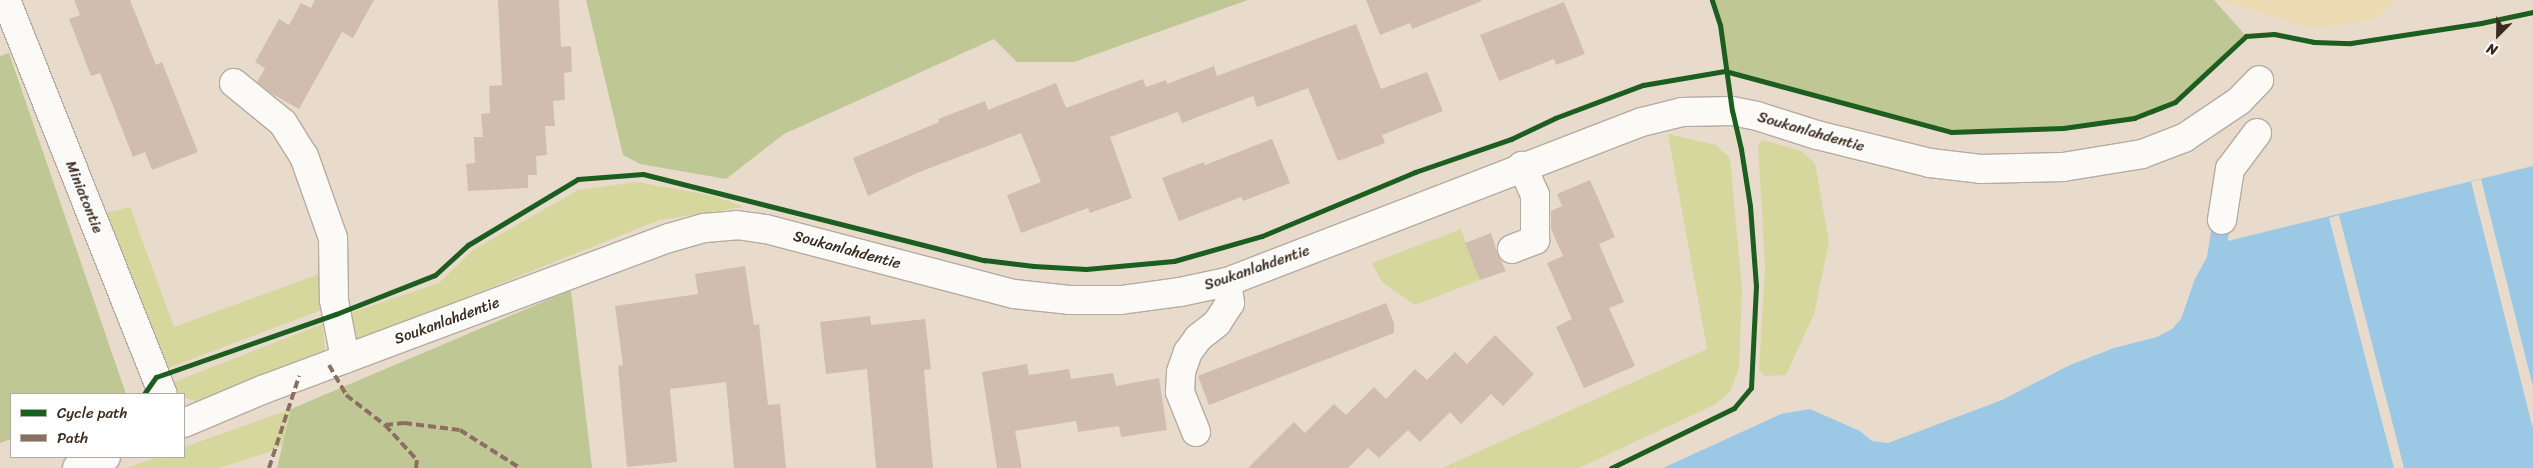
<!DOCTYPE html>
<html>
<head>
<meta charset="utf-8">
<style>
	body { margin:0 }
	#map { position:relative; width:2533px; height:468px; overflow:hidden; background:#e9dbcc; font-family:Sriracha,sans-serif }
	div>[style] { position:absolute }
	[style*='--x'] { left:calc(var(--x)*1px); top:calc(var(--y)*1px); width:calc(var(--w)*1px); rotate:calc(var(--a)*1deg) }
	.green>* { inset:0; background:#d6d79d }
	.forest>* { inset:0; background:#bfc794 }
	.sand>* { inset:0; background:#ecdab3 }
	.water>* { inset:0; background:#9ac8e5 }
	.pier>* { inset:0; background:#e9dbcc }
	.building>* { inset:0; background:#d1bdaf }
	.roads { filter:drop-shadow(1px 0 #b5aba0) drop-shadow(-1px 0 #b5aba0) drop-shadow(0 1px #b5aba0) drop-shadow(0 -1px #b5aba0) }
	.minor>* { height:28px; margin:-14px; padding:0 14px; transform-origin:14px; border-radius:14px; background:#fcfaf7 }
	.quiet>* { height:4px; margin-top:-2px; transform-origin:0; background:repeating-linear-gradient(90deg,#8d6e63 0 8px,transparent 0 12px) }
	.cycleway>* { height:5px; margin:-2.5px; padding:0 2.5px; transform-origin:2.5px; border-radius:2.5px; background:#1b5e20 }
	span { translate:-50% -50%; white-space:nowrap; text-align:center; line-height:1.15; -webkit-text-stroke:4px #fff; paint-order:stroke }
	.street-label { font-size:15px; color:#3b2a1e }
	.legend { position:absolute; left:10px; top:393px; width:175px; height:65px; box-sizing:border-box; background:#fff; border:1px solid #b1aaa5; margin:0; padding:6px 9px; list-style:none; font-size:15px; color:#3b2a1e }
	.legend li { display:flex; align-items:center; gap:10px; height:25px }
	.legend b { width:25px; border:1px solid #b1aaa5 }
	.north { position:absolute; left:2473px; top:10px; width:50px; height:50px; -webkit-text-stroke:4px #fff; paint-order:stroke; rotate:203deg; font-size:14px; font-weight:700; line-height:20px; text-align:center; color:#3b2a1e }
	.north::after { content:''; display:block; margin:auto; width:18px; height:22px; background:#3b2a1e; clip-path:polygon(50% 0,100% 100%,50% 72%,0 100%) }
</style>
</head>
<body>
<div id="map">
	<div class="green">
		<i style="clip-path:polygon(1668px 134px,1716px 145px,1730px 158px,1742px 289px,1739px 368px,1730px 392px,1714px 405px,1579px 468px,1442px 468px,1707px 349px)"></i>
		<i style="clip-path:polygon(1763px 140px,1801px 151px,1815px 163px,1829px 242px,1814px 314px,1786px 375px,1765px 376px,1759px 370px,1765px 268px,1758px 144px)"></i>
		<i style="clip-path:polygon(637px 182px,714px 196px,744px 207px,659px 220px,350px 344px,344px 315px,439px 283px,473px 250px,578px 190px)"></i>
		<i style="clip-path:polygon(130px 207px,174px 327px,322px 273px,327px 308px,163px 370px,105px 213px)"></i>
		<i style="clip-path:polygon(1461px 229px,1480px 280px,1415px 305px,1382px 282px,1372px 263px)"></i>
		<i style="clip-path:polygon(323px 324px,325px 352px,204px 403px,185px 398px,171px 383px)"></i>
		<i style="clip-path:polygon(291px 409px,283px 445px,266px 453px,219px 468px,126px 468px,158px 457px,184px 457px,184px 447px)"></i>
	</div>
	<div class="forest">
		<i style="clip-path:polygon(586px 0,1248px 0,1074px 62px,1017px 62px,994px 39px,784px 134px,726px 179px,640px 164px,623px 155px)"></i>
		<i style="clip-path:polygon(1712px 0,2214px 0,2246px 36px,2175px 102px,2134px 118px,2063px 128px,1951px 132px,1725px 71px,1720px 25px)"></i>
		<i style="clip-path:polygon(9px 53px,126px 394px,11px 394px,11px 439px,0 443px,0 56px)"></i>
		<i style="clip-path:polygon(571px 290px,592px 468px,277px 468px,291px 409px)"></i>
	</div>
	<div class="sand">
		<i style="clip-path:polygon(2217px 0,2396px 0,2372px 20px,2315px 29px)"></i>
	</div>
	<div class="water">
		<i style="clip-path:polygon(2533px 166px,2533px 468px,1663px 468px,1781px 414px,1810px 409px,1860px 431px,1872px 441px,1888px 443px,2002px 400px,2070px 365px,2114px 348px,2157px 337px,2172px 329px,2181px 319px,2195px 279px,2207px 257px,2213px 219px,2230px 221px,2228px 241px)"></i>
	</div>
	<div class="pier">
		<i style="clip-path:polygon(2481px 179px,2533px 387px,2533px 429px,2471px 182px)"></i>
		<i style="clip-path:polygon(2339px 215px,2404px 468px,2394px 468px,2329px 218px)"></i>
	</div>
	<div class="building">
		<i style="clip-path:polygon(74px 0,130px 0,156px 65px,162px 62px,198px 152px,152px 170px,145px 152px,133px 157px,100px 73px,91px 76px,69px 19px,80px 15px)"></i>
		<i style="clip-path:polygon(315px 0,374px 0,353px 38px,342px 32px,299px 109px,271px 93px,257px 82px,265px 68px,255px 62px,279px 19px,289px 25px,301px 3px,311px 8px)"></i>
		<i style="clip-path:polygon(498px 0,559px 0,561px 47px,571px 46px,572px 72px,564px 73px,565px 100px,553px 101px,555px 126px,545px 126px,547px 155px,536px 156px,537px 175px,528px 175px,528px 188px,468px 191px,466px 164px,475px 163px,474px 137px,483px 137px,481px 114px,490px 113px,489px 86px,502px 85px)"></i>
		<i style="clip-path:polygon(1366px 0,1481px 0,1482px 1px,1412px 29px,1410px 23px,1380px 35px)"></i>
		<i style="clip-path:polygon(1564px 2px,1585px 54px,1556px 65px,1554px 59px,1499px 81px,1480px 35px)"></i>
		<i style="clip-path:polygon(1356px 24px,1381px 89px,1427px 72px,1443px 111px,1382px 135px,1385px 143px,1338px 161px,1308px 88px,1257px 107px,1253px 96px,1182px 123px,1178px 112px,1110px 137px,1132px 198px,1090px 213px,1088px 208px,1021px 233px,1007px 195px,1041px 182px,1021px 133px,917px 173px,868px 196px,853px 158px,939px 122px,938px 119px,985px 101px,988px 110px,1056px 83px,1066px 108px,1143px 79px,1146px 87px,1166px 80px,1167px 84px,1214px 66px,1217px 76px)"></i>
		<i style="clip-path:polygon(1272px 139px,1290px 183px,1243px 201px,1241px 197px,1179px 221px,1162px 178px,1204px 162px,1205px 165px)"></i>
		<i style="clip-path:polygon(1590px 180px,1615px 237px,1599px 244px,1624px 302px,1609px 308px,1635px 366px,1584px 388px,1556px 327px,1572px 319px,1547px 263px,1563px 256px,1551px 229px,1551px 211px,1562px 206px,1557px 194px)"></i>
		<i style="clip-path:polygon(1491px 233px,1498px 255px,1506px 271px,1480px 280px,1465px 243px)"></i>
		<i style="clip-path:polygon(745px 266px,754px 325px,759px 324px,768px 405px,780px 404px,786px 468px,734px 468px,726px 382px,670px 389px,677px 462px,627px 467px,618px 366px,623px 365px,615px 306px,698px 294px,695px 274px)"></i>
		<i style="clip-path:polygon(1386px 303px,1394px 323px,1394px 333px,1209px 405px,1198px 376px)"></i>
		<i style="clip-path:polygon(870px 316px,871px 325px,925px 319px,931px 369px,924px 370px,933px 468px,876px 468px,867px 369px,826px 374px,820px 322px)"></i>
		<i style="clip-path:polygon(1495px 335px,1534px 374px,1503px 406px,1491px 394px,1461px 424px,1450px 412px,1420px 442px,1408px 430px,1379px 458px,1368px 448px,1348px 468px,1248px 468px,1294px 422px,1305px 433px,1334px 404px,1346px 415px,1374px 387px,1386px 399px,1415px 369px,1427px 380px,1455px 352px,1467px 364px)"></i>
		<i style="clip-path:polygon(1027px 364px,1029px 375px,1069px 369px,1071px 379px,1113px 373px,1116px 386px,1159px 378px,1167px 430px,1121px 437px,1119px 426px,1078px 432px,1076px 421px,1015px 431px,1022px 468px,997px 468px,982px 372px)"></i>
	</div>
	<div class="roads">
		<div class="minor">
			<i style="--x:6;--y:0;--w:424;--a:68.3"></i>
			<i style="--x:234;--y:83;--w:63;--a:39.2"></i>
			<i style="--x:283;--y:123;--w:39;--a:58"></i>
			<i style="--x:304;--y:156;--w:87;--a:70.5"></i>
			<i style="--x:333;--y:238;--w:62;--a:89.1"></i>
			<i style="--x:334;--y:300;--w:60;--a:79.4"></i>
			<i style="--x:2222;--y:220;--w:52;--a:-81.1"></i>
			<i style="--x:2230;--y:169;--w:45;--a:-53.1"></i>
			<i style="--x:1512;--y:249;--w:25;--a:-21"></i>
			<i style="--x:1535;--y:240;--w:45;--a:-90"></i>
			<i style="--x:1535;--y:195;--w:32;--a:-114"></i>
			<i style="--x:184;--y:423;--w:85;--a:-22.9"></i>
			<i style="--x:262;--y:390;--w:434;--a:-20.5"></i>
			<i style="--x:669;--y:238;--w:37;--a:-16"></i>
			<i style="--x:705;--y:228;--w:32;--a:-5"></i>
			<i style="--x:737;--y:225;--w:29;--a:8"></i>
			<i style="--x:766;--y:229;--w:256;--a:14.7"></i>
			<i style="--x:1014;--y:294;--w:55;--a:6.2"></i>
			<i style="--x:1069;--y:300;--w:52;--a:0"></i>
			<i style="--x:1121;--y:300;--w:60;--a:-7.7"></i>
			<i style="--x:1180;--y:292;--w:48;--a:-12"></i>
			<i style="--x:1227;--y:282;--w:445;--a:-21.1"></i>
			<i style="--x:1642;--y:122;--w:41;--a:-14"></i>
			<i style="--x:1682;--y:112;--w:50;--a:-1.1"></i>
			<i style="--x:1732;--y:111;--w:25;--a:11"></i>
			<i style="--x:1757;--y:116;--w:63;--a:17.6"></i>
			<i style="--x:1817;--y:135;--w:116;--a:13.9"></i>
			<i style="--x:1930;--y:163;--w:51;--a:6.7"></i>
			<i style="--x:1981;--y:169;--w:82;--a:-1.4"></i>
			<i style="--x:2063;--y:167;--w:80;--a:-9.3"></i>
			<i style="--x:2142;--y:154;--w:45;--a:-20.9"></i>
			<i style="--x:2184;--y:138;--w:66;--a:-33.9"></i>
			<i style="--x:2239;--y:101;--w:29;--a:-46"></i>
			<i style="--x:1196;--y:432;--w:43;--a:-111.8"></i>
			<i style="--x:1180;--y:392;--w:20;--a:-87"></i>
			<i style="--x:1181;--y:372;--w:21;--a:-71"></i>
			<i style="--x:1188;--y:352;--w:17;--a:-54"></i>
			<i style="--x:1198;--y:338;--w:24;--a:-38"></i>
			<i style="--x:1217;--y:323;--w:24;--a:-57"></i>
			<i style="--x:1230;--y:303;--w:21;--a:-98"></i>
			<i style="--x:77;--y:468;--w:31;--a:-21"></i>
		</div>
	</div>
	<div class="quiet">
		<i style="--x:329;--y:365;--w:34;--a:60"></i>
		<i style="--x:346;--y:395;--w:49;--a:37.6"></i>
		<i style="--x:385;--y:425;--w:47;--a:47.6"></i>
		<i style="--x:417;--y:460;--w:8;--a:97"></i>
		<i style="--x:385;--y:425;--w:19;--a:-6"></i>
		<i style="--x:404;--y:423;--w:56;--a:7.1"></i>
		<i style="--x:460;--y:430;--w:71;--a:32.3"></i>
		<i style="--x:269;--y:468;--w:97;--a:-71.9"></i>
	</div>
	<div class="cycleway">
		<i style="--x:144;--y:394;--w:21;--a:-55"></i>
		<i style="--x:156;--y:377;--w:191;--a:-19.3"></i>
		<i style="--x:336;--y:314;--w:106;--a:-21.5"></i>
		<i style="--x:435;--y:275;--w:45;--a:-42.3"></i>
		<i style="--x:468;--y:245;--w:128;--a:-31"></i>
		<i style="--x:578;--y:179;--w:65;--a:-4.4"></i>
		<i style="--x:643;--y:174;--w:352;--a:14.2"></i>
		<i style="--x:984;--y:260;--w:50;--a:6.8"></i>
		<i style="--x:1034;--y:266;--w:52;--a:3.3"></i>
		<i style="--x:1086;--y:269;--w:88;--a:-5.2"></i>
		<i style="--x:1174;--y:261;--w:91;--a:-15.9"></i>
		<i style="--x:1262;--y:236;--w:166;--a:-22.7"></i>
		<i style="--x:1415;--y:172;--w:102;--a:-19"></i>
		<i style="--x:1511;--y:139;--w:49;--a:-25.5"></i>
		<i style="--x:1555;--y:118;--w:94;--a:-20.6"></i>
		<i style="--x:1643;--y:85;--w:83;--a:-9.7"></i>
		<i style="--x:1725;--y:71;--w:234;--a:15.1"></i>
		<i style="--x:1951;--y:132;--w:112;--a:-2"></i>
		<i style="--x:2063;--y:128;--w:72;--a:-8"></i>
		<i style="--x:2134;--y:118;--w:44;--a:-21.3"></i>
		<i style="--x:2175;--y:102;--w:97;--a:-42.9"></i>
		<i style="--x:2246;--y:36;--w:28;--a:-4"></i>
		<i style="--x:2274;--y:34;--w:41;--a:11.3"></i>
		<i style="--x:2314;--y:42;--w:37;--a:2"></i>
		<i style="--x:2351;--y:43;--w:132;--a:-8.7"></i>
		<i style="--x:2481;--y:23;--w:53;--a:-11.9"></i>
		<i style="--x:1611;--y:468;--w:137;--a:-26"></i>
		<i style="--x:1734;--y:408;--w:26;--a:-50"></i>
		<i style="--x:1751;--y:388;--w:102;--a:-87.2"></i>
		<i style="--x:1756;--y:286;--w:80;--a:-94.3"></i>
		<i style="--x:1750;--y:206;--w:58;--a:-99"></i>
		<i style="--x:1741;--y:149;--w:39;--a:-103"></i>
		<i style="--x:1732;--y:111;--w:87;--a:-97.9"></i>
		<i style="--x:1720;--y:25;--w:26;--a:-108"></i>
	</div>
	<div class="street-label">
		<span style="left:1811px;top:132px;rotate:16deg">Soukanlahdentie</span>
		<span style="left:84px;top:197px;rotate:68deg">Miniatontie</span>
		<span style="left:847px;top:250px;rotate:15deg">Soukanlahdentie</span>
		<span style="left:1257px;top:268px;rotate:-19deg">Soukanlahdentie</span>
		<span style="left:447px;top:321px;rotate:-20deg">Soukanlahdentie</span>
	</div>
	<ul class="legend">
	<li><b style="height:6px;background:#1b5e20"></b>Cycle path</li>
	<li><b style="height:6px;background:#8d6e63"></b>Path</li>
	</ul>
	<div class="north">N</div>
</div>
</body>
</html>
